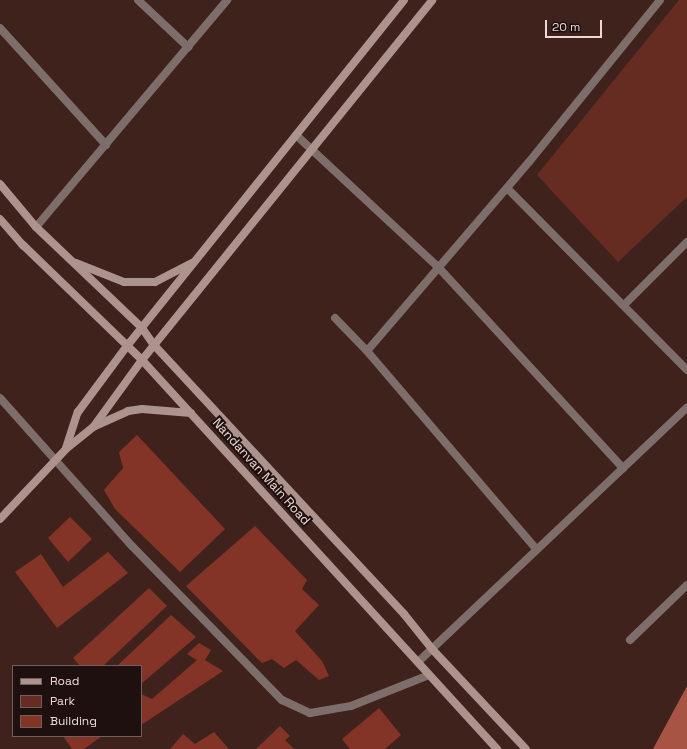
<!DOCTYPE html>
<html>
<head>
<meta charset="utf-8">
<style>
	body { margin:0 }
	#map { position:relative; width:687px; height:749px; overflow:hidden; background:#40221d; font-family:"Space Grotesk",sans-serif }
	div>[style] { position:absolute }
	[style*='--x'] { left:calc(var(--x)*1px); top:calc(var(--y)*1px); width:calc(var(--w)*1px); rotate:calc(var(--a)*1deg) }
	.green>* { inset:0; background:#662c22 }
	.water>* { inset:0; background:#a75445 }
	.building>* { inset:0; background:#833427 }
	.street>* { height:8px; margin:-4px; padding:0 4px; transform-origin:4px; border-radius:4px; background:#7e6e6b }
	.secondary>* { height:8px; margin:-4px; padding:0 4px; transform-origin:4px; border-radius:4px; background:#ad938e }
	span { translate:-50% -50%; white-space:nowrap; text-align:center; line-height:1.15; -webkit-text-stroke:4px #1e100e; paint-order:stroke }
	.street-label { font-size:13px; color:#ecd8d4 }
	.legend { position:absolute; left:12px; top:665px; width:130px; height:72px; box-sizing:border-box; background:#1e100e; border:1px solid #70605d; margin:0; padding:5px 7px; list-style:none; font-size:12px; color:#ecd8d4 }
	.legend li { display:flex; align-items:center; gap:8px; height:20px }
	.legend b { width:20px; border:1px solid #70605d }
	.scale { position:absolute; left:545px; top:20px; width:57px; height:18px; box-sizing:border-box; border:2px solid #ecd8d4; border-top:0; padding-left:5px; font-size:12px; line-height:14px; white-space:nowrap; color:#ecd8d4; -webkit-text-stroke:3px #1e100e; paint-order:stroke }
</style>
</head>
<body>
<div id="map">
	<div class="green">
		<i style="clip-path:polygon(679px 0,687px 0,687px 197px,618px 262px,537px 175px)"></i>
	</div>
	<div class="water">
		<i style="clip-path:polygon(687px 686px,687px 749px,653px 749px)"></i>
	</div>
	<div class="building">
		<i style="clip-path:polygon(137px 435px,225px 529px,180px 572px,115px 509px,104px 490px,123px 468px,119px 452px)"></i>
		<i style="clip-path:polygon(70px 517px,92px 539px,68px 562px,48px 538px)"></i>
		<i style="clip-path:polygon(255px 526px,307px 580px,302px 589px,319px 605px,295px 631px,322px 661px,329px 676px,319px 680px,296px 660px,284px 668px,272px 659px,262px 663px,186px 586px)"></i>
		<i style="clip-path:polygon(108px 552px,128px 573px,57px 628px,15px 572px,41px 554px,63px 587px)"></i>
		<i style="clip-path:polygon(149px 588px,167px 606px,103px 666px,80px 666px,73px 658px)"></i>
		<i style="clip-path:polygon(171px 615px,196px 637px,141px 684px,141px 666px,117px 666px)"></i>
		<i style="clip-path:polygon(199px 643px,211px 650px,205px 660px,223px 671px,141px 725px,141px 694px,152px 699px,197px 660px,187px 654px)"></i>
		<i style="clip-path:polygon(379px 708px,401px 735px,385px 749px,350px 749px,342px 739px)"></i>
		<i style="clip-path:polygon(280px 726px,290px 736px,285px 740px,294px 749px,256px 749px)"></i>
		<i style="clip-path:polygon(214px 732px,229px 749px,170px 749px,183px 734px,195px 744px)"></i>
		<i style="clip-path:polygon(63px 736px,102px 736px,84px 749px,72px 749px)"></i>
	</div>
	<div class="street">
		<i style="--x:138;--y:0;--w:69;--a:43.2"></i>
		<i style="--x:0;--y:28;--w:158;--a:47.8"></i>
		<i style="--x:296;--y:135;--w:195;--a:42.9"></i>
		<i style="--x:439;--y:268;--w:272;--a:47.4"></i>
		<i style="--x:507;--y:188;--w:256;--a:45.3"></i>
		<i style="--x:36;--y:227;--w:297;--a:-49.9"></i>
		<i style="--x:624;--y:305;--w:89;--a:-45"></i>
		<i style="--x:335;--y:318;--w:46;--a:45.9"></i>
		<i style="--x:367;--y:351;--w:260;--a:49.5"></i>
		<i style="--x:367;--y:351;--w:249;--a:-49.4"></i>
		<i style="--x:529;--y:162;--w:208;--a:-51"></i>
		<i style="--x:0;--y:398;--w:198;--a:48.3"></i>
		<i style="--x:132;--y:546;--w:215;--a:45.8"></i>
		<i style="--x:282;--y:700;--w:31;--a:25"></i>
		<i style="--x:310;--y:713;--w:42;--a:-9.7"></i>
		<i style="--x:351;--y:706;--w:84;--a:-21.7"></i>
		<i style="--x:630;--y:640;--w:79;--a:-44"></i>
		<i style="--x:418;--y:662;--w:370;--a:-43.4"></i>
	</div>
	<div class="secondary">
		<i style="--x:0;--y:184;--w:56;--a:50.1"></i>
		<i style="--x:36;--y:227;--w:146;--a:43.6"></i>
		<i style="--x:142;--y:328;--w:21;--a:55"></i>
		<i style="--x:154;--y:345;--w:367;--a:47.1"></i>
		<i style="--x:404;--y:614;--w:45;--a:51.3"></i>
		<i style="--x:432;--y:649;--w:137;--a:46.8"></i>
		<i style="--x:0;--y:219;--w:35;--a:49"></i>
		<i style="--x:23;--y:245;--w:165;--a:44"></i>
		<i style="--x:142;--y:360;--w:527;--a:47.62"></i>
		<i style="--x:76;--y:263;--w:52;--a:21.6"></i>
		<i style="--x:124;--y:282;--w:31;--a:0"></i>
		<i style="--x:155;--y:282;--w:42;--a:-27.2"></i>
		<i style="--x:95;--y:426;--w:36;--a:-24"></i>
		<i style="--x:128;--y:411;--w:14;--a:-8"></i>
		<i style="--x:142;--y:409;--w:49;--a:4.7"></i>
		<i style="--x:66;--y:448;--w:38;--a:-72"></i>
		<i style="--x:78;--y:412;--w:82;--a:-53.4"></i>
		<i style="--x:127;--y:346;--w:443;--a:-51.3"></i>
		<i style="--x:0;--y:519;--w:96;--a:-46.7"></i>
		<i style="--x:66;--y:449;--w:36;--a:-39"></i>
		<i style="--x:94;--y:426;--w:82;--a:-54"></i>
		<i style="--x:142;--y:360;--w:462;--a:-51.1"></i>
	</div>
	<div class="street-label">
		<span style="left:261px;top:472px;rotate:48deg">Nandanvan Main Road</span>
	</div>
	<ul class="legend">
	<li><b style="height:5px;background:#ad938e"></b>Road</li>
	<li><b style="height:11px;background:#662c22"></b>Park</li>
	<li><b style="height:11px;background:#833427"></b>Building</li>
	</ul>
	<div class="scale">20 m</div>
</div>
</body>
</html>
